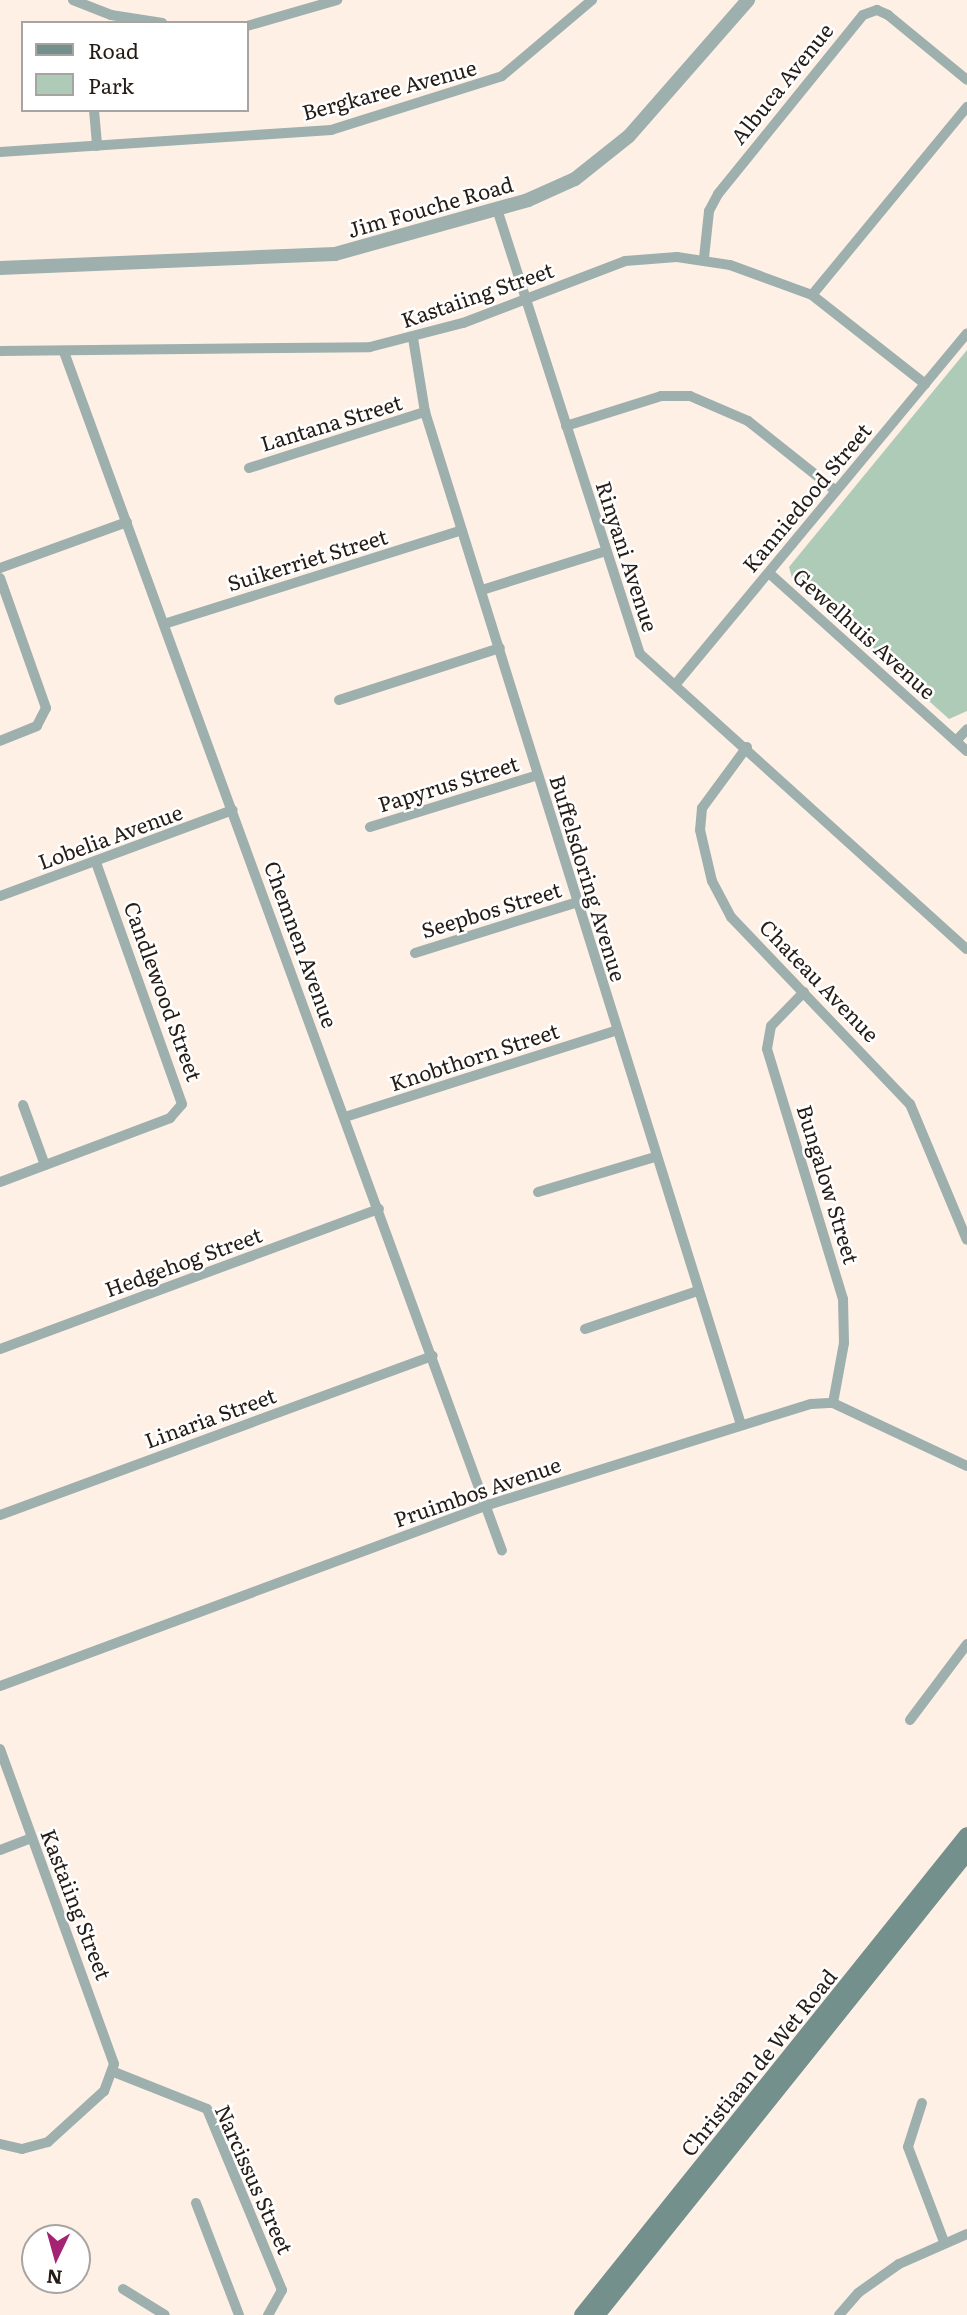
<!DOCTYPE html>
<html>
<head>
<meta charset="utf-8">
<style>
	body { margin:0 }
	#map { position:relative; width:967px; height:2315px; overflow:hidden; background:#fff0e5; font-family:Literata,serif }
	div>[style] { position:absolute }
	[style*='--x'] { left:calc(var(--x)*1px); top:calc(var(--y)*1px); width:calc(var(--w)*1px); rotate:calc(var(--a)*1deg) }
	.green>* { inset:0; background:#aecbb8 }
	.minor>* { height:10px; margin:-5px; padding:0 5px; transform-origin:5px; border-radius:5px; background:#9db0ae }
	.tertiary>* { height:14px; margin:-7px; padding:0 7px; transform-origin:7px; border-radius:7px; background:#9db0ae }
	.secondary>* { height:16px; margin:-8px; padding:0 8px; transform-origin:8px; border-radius:8px; background:#73908c }
	span { translate:-50% -50%; white-space:nowrap; text-align:center; line-height:1.15; -webkit-text-stroke:5px #fff; paint-order:stroke }
	.street-label { font-size:21px; color:#251c16 }
	.legend { position:absolute; left:21px; top:21px; width:228px; height:91px; box-sizing:border-box; background:#fff; border:2px solid #a8a4a2; margin:0; padding:9px 12px; list-style:none; font-size:21px; color:#251c16 }
	.legend li { display:flex; align-items:center; gap:14px; height:35px }
	.legend b { width:35px; border:2px solid #a8a4a2 }
	.north { position:absolute; left:21px; top:2224px; width:70px; height:70px; box-sizing:border-box; background:#fff; border:2px solid #a8a4a2; border-radius:50%; rotate:185deg; font-size:19px; font-weight:700; line-height:28px; text-align:center; color:#251c16 }
	.north::after { content:''; display:block; margin:auto; width:24px; height:32px; background:#a42372; clip-path:polygon(50% 0,100% 100%,50% 72%,0 100%) }
</style>
</head>
<body>
<div id="map">
	<div class="green">
		<i style="clip-path:polygon(967px 350px,967px 711px,949px 719px,792px 578px,789px 567px)"></i>
	</div>
	<div class="minor">
		<i style="--x:73;--y:0;--w:41;--a:21.5"></i>
		<i style="--x:111;--y:15;--w:52;--a:8.9"></i>
		<i style="--x:247;--y:26;--w:94;--a:-16.1"></i>
		<i style="--x:94;--y:110;--w:36;--a:85"></i>
		<i style="--x:0;--y:152;--w:332;--a:-3.8"></i>
		<i style="--x:331;--y:130;--w:179;--a:-17.5"></i>
		<i style="--x:502;--y:76;--w:118;--a:-40.2"></i>
		<i style="--x:497;--y:209;--w:467;--a:72.2"></i>
		<i style="--x:640;--y:654;--w:440;--a:42.1"></i>
		<i style="--x:704;--y:258;--w:47;--a:-83.9"></i>
		<i style="--x:709;--y:211;--w:19;--a:-62"></i>
		<i style="--x:718;--y:194;--w:230;--a:-51"></i>
		<i style="--x:863;--y:15;--w:15;--a:-20"></i>
		<i style="--x:877;--y:10;--w:12;--a:24"></i>
		<i style="--x:888;--y:15;--w:102;--a:39.4"></i>
		<i style="--x:812;--y:295;--w:244;--a:-50.5"></i>
		<i style="--x:413;--y:338;--w:75;--a:80.8"></i>
		<i style="--x:425;--y:412;--w:1061;--a:72.67"></i>
		<i style="--x:0;--y:351;--w:370;--a:-0.6"></i>
		<i style="--x:370;--y:347;--w:96;--a:-14.5"></i>
		<i style="--x:463;--y:323;--w:173;--a:-20.9"></i>
		<i style="--x:625;--y:261;--w:52;--a:-4.4"></i>
		<i style="--x:677;--y:257;--w:54;--a:8.6"></i>
		<i style="--x:730;--y:265;--w:87;--a:20.1"></i>
		<i style="--x:812;--y:295;--w:144;--a:38.2"></i>
		<i style="--x:64;--y:352;--w:1276;--a:69.93"></i>
		<i style="--x:566;--y:426;--w:100;--a:-17.5"></i>
		<i style="--x:661;--y:396;--w:29;--a:0"></i>
		<i style="--x:690;--y:396;--w:63;--a:23.3"></i>
		<i style="--x:748;--y:421;--w:112;--a:38.5"></i>
		<i style="--x:249;--y:468;--w:185;--a:-17.7"></i>
		<i style="--x:0;--y:568;--w:135;--a:-19.9"></i>
		<i style="--x:769;--y:573;--w:266;--a:42"></i>
		<i style="--x:0;--y:578;--w:138;--a:70.5"></i>
		<i style="--x:46;--y:708;--w:20;--a:117"></i>
		<i style="--x:37;--y:726;--w:40;--a:158"></i>
		<i style="--x:482;--y:590;--w:130;--a:-17.5"></i>
		<i style="--x:164;--y:624;--w:312;--a:-17.5"></i>
		<i style="--x:675;--y:685;--w:457;--a:-50.3"></i>
		<i style="--x:339;--y:700;--w:169;--a:-17.9"></i>
		<i style="--x:956;--y:741;--w:16;--a:-47"></i>
		<i style="--x:747;--y:747;--w:76;--a:126.4"></i>
		<i style="--x:702;--y:808;--w:22;--a:95"></i>
		<i style="--x:700;--y:830;--w:52;--a:76.8"></i>
		<i style="--x:712;--y:881;--w:41;--a:62.2"></i>
		<i style="--x:731;--y:917;--w:259;--a:46.3"></i>
		<i style="--x:910;--y:1104;--w:147;--a:67.3"></i>
		<i style="--x:370;--y:827;--w:176;--a:-17.2"></i>
		<i style="--x:0;--y:896;--w:248;--a:-20.3"></i>
		<i style="--x:415;--y:953;--w:171;--a:-17.4"></i>
		<i style="--x:804;--y:992;--w:47;--a:134.1"></i>
		<i style="--x:771;--y:1026;--w:23;--a:100"></i>
		<i style="--x:767;--y:1049;--w:261;--a:73.1"></i>
		<i style="--x:843;--y:1299;--w:44;--a:88.7"></i>
		<i style="--x:844;--y:1343;--w:61;--a:100.4"></i>
		<i style="--x:23;--y:1105;--w:64;--a:69.9"></i>
		<i style="--x:345;--y:1117;--w:283;--a:-17.7"></i>
		<i style="--x:0;--y:1182;--w:182;--a:-20.6"></i>
		<i style="--x:170;--y:1118;--w:18;--a:-49"></i>
		<i style="--x:182;--y:1104;--w:257;--a:-109.6"></i>
		<i style="--x:538;--y:1192;--w:122;--a:-16.7"></i>
		<i style="--x:585;--y:1329;--w:118;--a:-18.7"></i>
		<i style="--x:0;--y:1349;--w:404;--a:-20.3"></i>
		<i style="--x:0;--y:1515;--w:461;--a:-20.2"></i>
		<i style="--x:0;--y:1686;--w:520;--a:-20.35"></i>
		<i style="--x:488;--y:1505;--w:338;--a:-17.4"></i>
		<i style="--x:811;--y:1404;--w:22;--a:-3"></i>
		<i style="--x:833;--y:1403;--w:148;--a:25.2"></i>
		<i style="--x:910;--y:1720;--w:95;--a:-53.1"></i>
		<i style="--x:0;--y:1749;--w:335;--a:70.1"></i>
		<i style="--x:114;--y:2064;--w:29;--a:110"></i>
		<i style="--x:104;--y:2091;--w:76;--a:137.7"></i>
		<i style="--x:48;--y:2142;--w:27;--a:165"></i>
		<i style="--x:22;--y:2149;--w:23;--a:-167"></i>
		<i style="--x:0;--y:1850;--w:34;--a:-21"></i>
		<i style="--x:114;--y:2072;--w:100;--a:21.7"></i>
		<i style="--x:207;--y:2109;--w:196;--a:67.5"></i>
		<i style="--x:282;--y:2290;--w:29;--a:119"></i>
		<i style="--x:922;--y:2103;--w:46;--a:107.7"></i>
		<i style="--x:908;--y:2147;--w:102;--a:69.2"></i>
		<i style="--x:196;--y:2203;--w:120;--a:69"></i>
		<i style="--x:123;--y:2289;--w:49;--a:31.8"></i>
		<i style="--x:839;--y:2315;--w:29;--a:-49"></i>
		<i style="--x:858;--y:2293;--w:50;--a:-35.3"></i>
		<i style="--x:899;--y:2264;--w:74;--a:-23.8"></i>
	</div>
	<div class="tertiary">
		<i style="--x:0;--y:268;--w:335;--a:-2.4"></i>
		<i style="--x:335;--y:254;--w:200;--a:-15.6"></i>
		<i style="--x:528;--y:200;--w:51;--a:-24.1"></i>
		<i style="--x:575;--y:179;--w:69;--a:-38.5"></i>
		<i style="--x:629;--y:136;--w:181;--a:-48.8"></i>
	</div>
	<div class="secondary">
		<i style="--x:582;--y:2315;--w:615;--a:-51.27"></i>
		<i style="--x:597;--y:2315;--w:592;--a:-51.31"></i>
	</div>
	<div class="street-label">
		<span style="left:781px;top:83px;rotate:-51deg">Albuca Avenue</span>
		<span style="left:389px;top:89px;rotate:-15deg">Bergkaree Avenue</span>
		<span style="left:430px;top:206px;rotate:-16deg">Jim Fouche Road</span>
		<span style="left:477px;top:294px;rotate:-19deg">Kastaiing Street</span>
		<span style="left:331px;top:422px;rotate:-17deg">Lantana Street</span>
		<span style="left:806px;top:497px;rotate:-50deg">Kanniedood Street</span>
		<span style="left:628px;top:556px;rotate:72deg">Rinyani Avenue</span>
		<span style="left:307px;top:559px;rotate:-17deg">Suikerriet Street</span>
		<span style="left:865px;top:633px;rotate:42deg">Gewelhuis Avenue</span>
		<span style="left:448px;top:783px;rotate:-17deg">Papyrus Street</span>
		<span style="left:110px;top:836px;rotate:-20deg">Lobelia Avenue</span>
		<span style="left:589px;top:878px;rotate:73deg">Buffelsdoring Avenue</span>
		<span style="left:491px;top:909px;rotate:-17deg">Seepbos Street</span>
		<span style="left:302px;top:944px;rotate:70deg">Chemnen Avenue</span>
		<span style="left:820px;top:980px;rotate:46deg">Chateau Avenue</span>
		<span style="left:164px;top:991px;rotate:70deg">Candlewood Street</span>
		<span style="left:474px;top:1056px;rotate:-18deg">Knobthorn Street</span>
		<span style="left:829px;top:1184px;rotate:73deg">Bungalow Street</span>
		<span style="left:183px;top:1261px;rotate:-20deg">Hedgehog Street</span>
		<span style="left:210px;top:1417px;rotate:-20deg">Linaria Street</span>
		<span style="left:477px;top:1491px;rotate:-19deg">Pruimbos Avenue</span>
		<span style="left:77px;top:1904px;rotate:69deg">Kastaiing Street</span>
		<span style="left:758px;top:2062px;rotate:-51deg">Christiaan de Wet Road</span>
		<span style="left:255px;top:2179px;rotate:66deg">Narcissus Street</span>
	</div>
	<ul class="legend">
	<li><b style="height:9px;background:#73908c"></b>Road</li>
	<li><b style="height:19px;background:#aecbb8"></b>Park</li>
	</ul>
	<div class="north">N</div>
</div>
</body>
</html>
